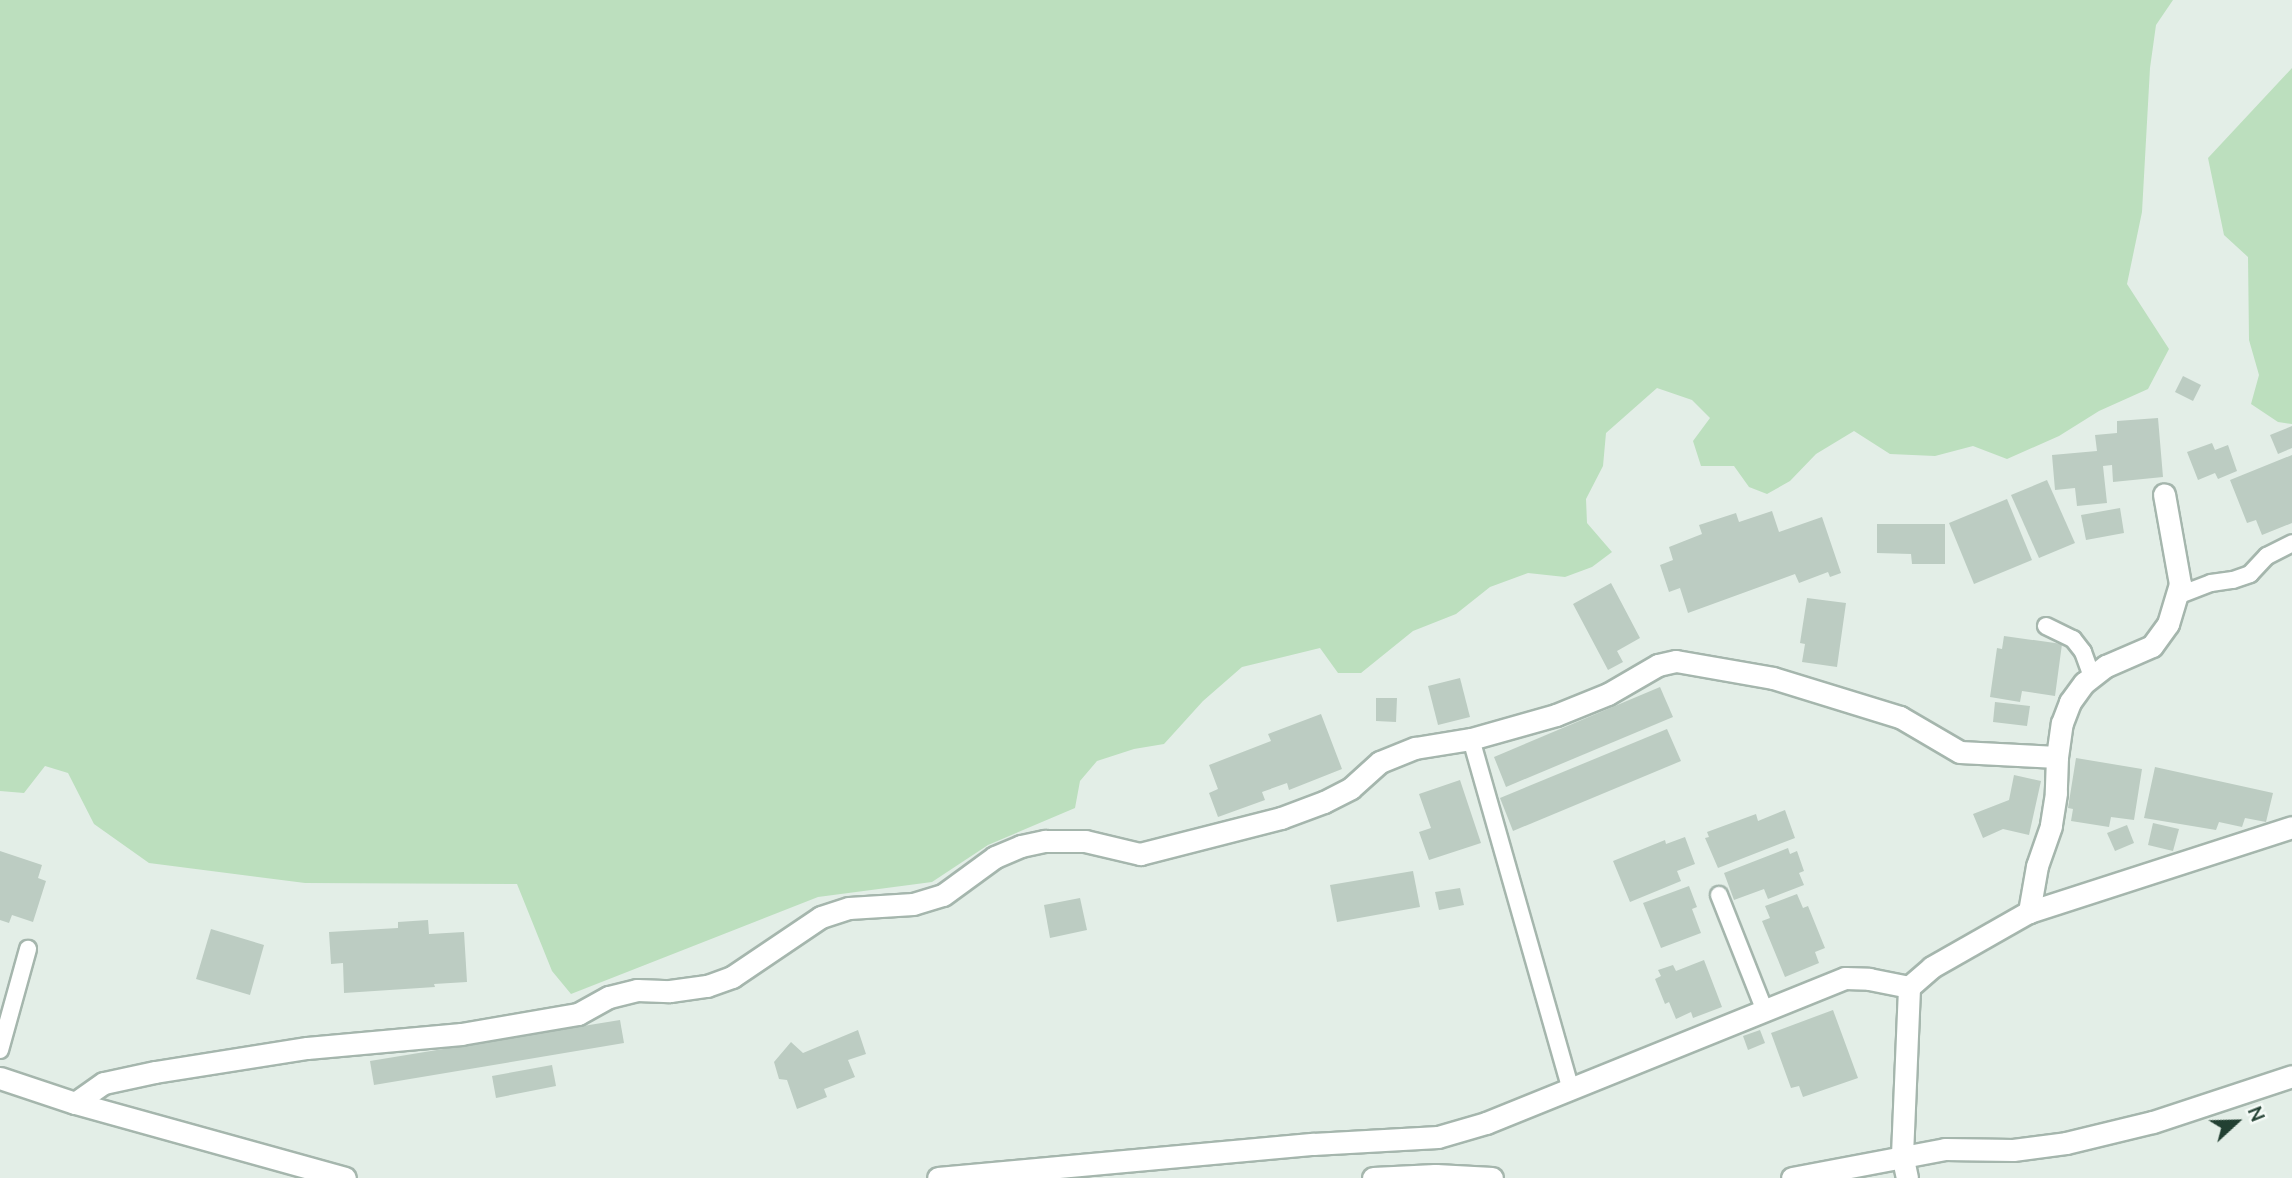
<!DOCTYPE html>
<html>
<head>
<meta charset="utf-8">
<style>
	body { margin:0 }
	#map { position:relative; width:2292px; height:1178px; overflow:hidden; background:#e3eee7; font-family:"Nunito Sans",sans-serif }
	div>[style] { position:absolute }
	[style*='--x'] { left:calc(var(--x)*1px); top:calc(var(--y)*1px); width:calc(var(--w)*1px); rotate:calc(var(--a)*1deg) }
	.green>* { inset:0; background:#bcdfbe }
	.building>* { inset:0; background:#bcccc2 }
	.roads { filter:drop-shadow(2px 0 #a5b6ad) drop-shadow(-2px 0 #a5b6ad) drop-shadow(0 2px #a5b6ad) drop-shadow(0 -2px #a5b6ad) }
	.service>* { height:16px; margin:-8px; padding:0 8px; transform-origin:8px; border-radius:8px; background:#fff }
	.minor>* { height:21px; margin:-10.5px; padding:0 10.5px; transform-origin:10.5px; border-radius:10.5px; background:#fff }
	span { translate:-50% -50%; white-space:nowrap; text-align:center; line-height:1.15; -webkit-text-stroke:5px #f4faf6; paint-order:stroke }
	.north { position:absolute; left:2201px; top:1087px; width:70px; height:70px; -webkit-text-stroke:5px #f4faf6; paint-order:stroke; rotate:68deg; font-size:19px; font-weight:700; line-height:28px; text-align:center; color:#224032 }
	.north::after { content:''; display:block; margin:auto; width:24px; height:32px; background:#224032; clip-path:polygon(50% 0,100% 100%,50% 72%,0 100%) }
</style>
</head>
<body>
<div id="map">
	<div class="green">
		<i style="clip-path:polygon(0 0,2173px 0,2156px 25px,2150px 68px,2142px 212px,2127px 284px,2169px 349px,2148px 389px,2099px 411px,2059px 436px,2007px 459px,1973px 446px,1935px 456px,1890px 454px,1854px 431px,1816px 454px,1790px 481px,1767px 494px,1749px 487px,1734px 466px,1701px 466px,1693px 441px,1710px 418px,1692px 400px,1657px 388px,1606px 433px,1603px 466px,1586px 499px,1587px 523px,1612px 552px,1592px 567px,1565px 577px,1528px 573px,1490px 587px,1456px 614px,1413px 631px,1361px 673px,1338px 673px,1320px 648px,1242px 667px,1203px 701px,1164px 744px,1134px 749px,1097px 761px,1080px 781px,1075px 808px,988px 845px,932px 882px,818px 897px,571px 994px,552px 971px,517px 884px,305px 883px,149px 863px,94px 824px,68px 773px,45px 766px,24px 793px,0 791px)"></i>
		<i style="clip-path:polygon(2292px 68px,2292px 424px,2278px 422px,2251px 404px,2259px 375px,2249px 340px,2248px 257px,2224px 235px,2208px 158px)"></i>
	</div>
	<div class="building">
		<i style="clip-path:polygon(2183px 376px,2201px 385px,2193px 401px,2175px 392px)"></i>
		<i style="clip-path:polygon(2158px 418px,2163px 477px,2113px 482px,2112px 465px,2103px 466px,2107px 503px,2077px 506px,2075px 488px,2055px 490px,2052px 455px,2097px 451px,2095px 435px,2117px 433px,2117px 421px)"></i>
		<i style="clip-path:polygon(2292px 426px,2292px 448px,2278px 454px,2270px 435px)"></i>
		<i style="clip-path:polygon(2212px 443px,2215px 450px,2228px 445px,2237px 471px,2218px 479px,2215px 473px,2198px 480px,2187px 452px)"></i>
		<i style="clip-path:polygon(2292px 455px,2292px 523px,2262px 535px,2256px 520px,2247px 523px,2230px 480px)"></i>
		<i style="clip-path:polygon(2047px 480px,2075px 543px,2039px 558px,2011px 495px)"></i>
		<i style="clip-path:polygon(2007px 499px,2032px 560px,1974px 584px,1949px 523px)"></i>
		<i style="clip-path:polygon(2120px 508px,2124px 533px,2086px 540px,2081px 515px)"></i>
		<i style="clip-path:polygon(1772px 511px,1779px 532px,1822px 517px,1841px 573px,1830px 577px,1828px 572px,1799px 583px,1795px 574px,1688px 613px,1680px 588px,1669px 592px,1660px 565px,1673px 560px,1669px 547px,1702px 534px,1699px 525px,1736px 513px,1739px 522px)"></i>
		<i style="clip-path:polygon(1877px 524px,1945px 524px,1945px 564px,1912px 564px,1911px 554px,1877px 553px)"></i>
		<i style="clip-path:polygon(1611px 583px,1640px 638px,1617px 651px,1623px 662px,1608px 670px,1573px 604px)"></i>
		<i style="clip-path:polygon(1807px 598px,1846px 603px,1837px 667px,1802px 662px,1805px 644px,1800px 643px)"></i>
		<i style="clip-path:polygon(2004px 636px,2062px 644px,2055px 696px,2022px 691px,2020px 702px,1990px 697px,1997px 648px,2002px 649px)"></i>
		<i style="clip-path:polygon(1460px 678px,1470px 717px,1438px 725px,1428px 686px)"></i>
		<i style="clip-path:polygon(1660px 687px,1673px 717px,1506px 787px,1494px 757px)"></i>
		<i style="clip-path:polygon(1376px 698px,1397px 698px,1396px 722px,1376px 721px)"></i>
		<i style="clip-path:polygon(1995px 702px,2030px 706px,2027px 726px,1993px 722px)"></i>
		<i style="clip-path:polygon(1321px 714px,1342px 769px,1289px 790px,1287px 783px,1262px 792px,1265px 800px,1218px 817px,1209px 793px,1218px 789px,1209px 765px,1271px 741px,1268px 734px)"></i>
		<i style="clip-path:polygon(1667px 729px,1681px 761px,1513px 831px,1500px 798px)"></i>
		<i style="clip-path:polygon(2076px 758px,2142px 769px,2134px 820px,2111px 817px,2109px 827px,2071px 821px,2073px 809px,2068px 808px)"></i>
		<i style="clip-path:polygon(2155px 767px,2273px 793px,2266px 822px,2245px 818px,2242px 827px,2219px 822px,2216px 830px,2144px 818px)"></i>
		<i style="clip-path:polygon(2014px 775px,2041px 781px,2029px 835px,2003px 829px,1983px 838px,1973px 814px,2009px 800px)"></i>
		<i style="clip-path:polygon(1460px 780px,1481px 843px,1429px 860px,1419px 832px,1431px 828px,1419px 794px)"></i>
		<i style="clip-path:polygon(1785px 810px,1795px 838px,1718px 868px,1705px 838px,1709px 837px,1707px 832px,1756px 814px,1758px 821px)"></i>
		<i style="clip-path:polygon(2153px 823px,2179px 829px,2173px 851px,2148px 845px)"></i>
		<i style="clip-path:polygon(2127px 825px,2134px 843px,2115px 851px,2107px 833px)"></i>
		<i style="clip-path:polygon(1685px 837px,1695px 864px,1677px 871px,1681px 881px,1630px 902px,1613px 861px,1665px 840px,1666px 844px)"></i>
		<i style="clip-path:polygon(1788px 848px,1790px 854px,1797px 851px,1804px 871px,1799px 873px,1804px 885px,1768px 899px,1764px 889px,1734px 900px,1724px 873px)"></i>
		<i style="clip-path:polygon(0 851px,42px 865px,38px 878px,46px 881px,33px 922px,12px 915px,9px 923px,0 920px)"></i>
		<i style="clip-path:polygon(1413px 871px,1420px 907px,1337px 922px,1330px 885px)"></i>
		<i style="clip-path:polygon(1689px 886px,1697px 907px,1692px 909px,1701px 933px,1661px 948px,1643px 903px)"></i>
		<i style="clip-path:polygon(1460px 888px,1464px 905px,1439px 910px,1435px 892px)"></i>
		<i style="clip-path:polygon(1797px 894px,1803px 908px,1808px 906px,1825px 948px,1815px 952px,1819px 963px,1785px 977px,1762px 921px,1770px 918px,1765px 906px)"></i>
		<i style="clip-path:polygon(1080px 898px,1087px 930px,1050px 938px,1044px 905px)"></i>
		<i style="clip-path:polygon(428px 920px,429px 934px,464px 932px,467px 982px,434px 984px,435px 987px,344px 993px,343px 963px,331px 964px,329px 932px,398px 928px,398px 922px)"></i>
		<i style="clip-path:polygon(211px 929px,264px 945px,250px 995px,196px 979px)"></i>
		<i style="clip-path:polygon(1704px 960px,1722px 1007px,1693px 1018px,1691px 1012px,1676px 1019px,1669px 1002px,1665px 1004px,1655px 979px,1661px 976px,1658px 970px,1673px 965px,1676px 971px)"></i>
		<i style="clip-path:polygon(1833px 1010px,1858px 1078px,1803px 1097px,1799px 1086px,1791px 1088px,1771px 1033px)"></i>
		<i style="clip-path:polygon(620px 1020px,624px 1043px,374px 1085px,370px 1061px)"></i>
		<i style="clip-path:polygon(858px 1030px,866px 1054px,848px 1060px,855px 1077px,824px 1089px,827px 1097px,797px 1109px,787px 1080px,779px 1079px,774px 1062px,791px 1042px,803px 1053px)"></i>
		<i style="clip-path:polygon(1760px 1030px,1765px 1043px,1748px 1050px,1743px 1036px)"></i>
		<i style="clip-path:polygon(552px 1065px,556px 1086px,496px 1098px,492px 1076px)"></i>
	</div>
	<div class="roads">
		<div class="service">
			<i style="--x:2177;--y:596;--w:36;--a:-21"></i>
			<i style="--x:2211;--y:583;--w:22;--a:-8"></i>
			<i style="--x:2233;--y:580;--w:18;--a:-19"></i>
			<i style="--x:2250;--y:574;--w:25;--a:-47"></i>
			<i style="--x:2267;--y:556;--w:28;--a:-27"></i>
			<i style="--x:2046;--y:626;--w:30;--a:26"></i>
			<i style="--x:2073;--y:639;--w:16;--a:52"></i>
			<i style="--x:2083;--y:652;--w:27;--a:70"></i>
			<i style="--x:1471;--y:739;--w:364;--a:74.1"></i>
			<i style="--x:1719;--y:895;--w:125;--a:68.4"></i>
			<i style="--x:0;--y:1050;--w:105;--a:-74.5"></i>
		</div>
		<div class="minor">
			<i style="--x:2057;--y:757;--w:34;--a:-82"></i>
			<i style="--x:2062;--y:723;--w:22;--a:-69"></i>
			<i style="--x:2070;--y:702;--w:24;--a:-54"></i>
			<i style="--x:2084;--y:683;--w:28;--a:-38"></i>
			<i style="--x:2106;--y:666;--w:50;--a:-23.5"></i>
			<i style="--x:2152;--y:646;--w:27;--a:-54"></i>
			<i style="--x:2168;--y:624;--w:42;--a:-73.3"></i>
			<i style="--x:2180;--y:584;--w:91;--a:-100.1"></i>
			<i style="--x:0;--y:1078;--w:79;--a:18.4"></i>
			<i style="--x:75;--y:1103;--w:280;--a:15.5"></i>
			<i style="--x:75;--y:1103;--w:35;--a:-35"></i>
			<i style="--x:104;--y:1083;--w:52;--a:-12.2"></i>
			<i style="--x:155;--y:1072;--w:154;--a:-9"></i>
			<i style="--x:307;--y:1048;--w:155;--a:-5.2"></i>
			<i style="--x:461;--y:1034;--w:119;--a:-9.7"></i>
			<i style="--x:578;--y:1014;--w:35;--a:-29"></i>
			<i style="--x:609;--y:997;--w:29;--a:-14"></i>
			<i style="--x:637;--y:990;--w:33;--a:2"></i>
			<i style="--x:670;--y:991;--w:37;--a:-8"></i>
			<i style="--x:707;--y:986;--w:27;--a:-20"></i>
			<i style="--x:732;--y:977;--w:107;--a:-34"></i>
			<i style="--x:821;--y:917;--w:29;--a:-18"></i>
			<i style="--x:849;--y:908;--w:64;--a:-3.6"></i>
			<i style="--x:913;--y:904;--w:31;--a:-17"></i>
			<i style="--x:943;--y:895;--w:64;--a:-36.2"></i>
			<i style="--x:995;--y:857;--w:28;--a:-23"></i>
			<i style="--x:1021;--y:846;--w:25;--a:-12"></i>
			<i style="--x:1045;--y:841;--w:40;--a:0"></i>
			<i style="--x:1085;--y:841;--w:57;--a:13.3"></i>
			<i style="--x:1140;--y:854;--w:146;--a:-14.3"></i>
			<i style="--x:1281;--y:818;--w:46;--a:-20.4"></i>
			<i style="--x:1324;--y:802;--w:30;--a:-27"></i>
			<i style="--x:1351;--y:788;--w:39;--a:-42"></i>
			<i style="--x:1380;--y:762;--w:38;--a:-22"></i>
			<i style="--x:1415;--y:748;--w:57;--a:-9.1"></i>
			<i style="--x:1471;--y:739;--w:88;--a:-15.8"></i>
			<i style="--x:1556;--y:715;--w:56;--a:-22"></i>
			<i style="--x:1608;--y:694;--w:58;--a:-30.1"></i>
			<i style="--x:1658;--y:665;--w:18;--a:-13"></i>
			<i style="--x:1676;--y:661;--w:98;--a:9.9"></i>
			<i style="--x:1773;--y:678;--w:133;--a:17.1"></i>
			<i style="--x:1900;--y:717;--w:69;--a:30.3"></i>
			<i style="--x:1960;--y:752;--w:97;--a:3"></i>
			<i style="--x:2057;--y:757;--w:36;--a:92"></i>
			<i style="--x:2056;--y:793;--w:33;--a:99"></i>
			<i style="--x:2051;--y:826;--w:42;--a:109.3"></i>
			<i style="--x:2037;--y:866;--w:47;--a:99.9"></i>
			<i style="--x:938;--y:1178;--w:377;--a:-5.2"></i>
			<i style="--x:1313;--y:1144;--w:125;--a:-3.2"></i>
			<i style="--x:1438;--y:1137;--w:50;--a:-16.3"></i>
			<i style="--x:1486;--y:1123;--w:387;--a:-22"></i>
			<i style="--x:1845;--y:978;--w:24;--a:2"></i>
			<i style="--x:1869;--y:979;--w:41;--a:11.3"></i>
			<i style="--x:1373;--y:1178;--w:62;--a:-2.8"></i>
			<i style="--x:1435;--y:1175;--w:57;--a:3"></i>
			<i style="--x:1792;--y:1178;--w:156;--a:-10.7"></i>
			<i style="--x:1945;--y:1149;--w:68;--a:0.8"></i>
			<i style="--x:2013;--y:1150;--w:53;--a:-7.5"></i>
			<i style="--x:2066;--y:1143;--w:89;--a:-13.6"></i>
			<i style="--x:2153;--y:1122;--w:146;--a:-18.3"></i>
			<i style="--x:1907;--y:1178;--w:24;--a:-102"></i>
			<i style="--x:1902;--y:1155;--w:168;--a:-87.6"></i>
			<i style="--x:1909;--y:987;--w:30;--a:-41"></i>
			<i style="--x:1932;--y:967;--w:112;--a:-29.6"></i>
			<i style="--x:2029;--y:912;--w:276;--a:-17.9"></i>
		</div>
	</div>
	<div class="north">N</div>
</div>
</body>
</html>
